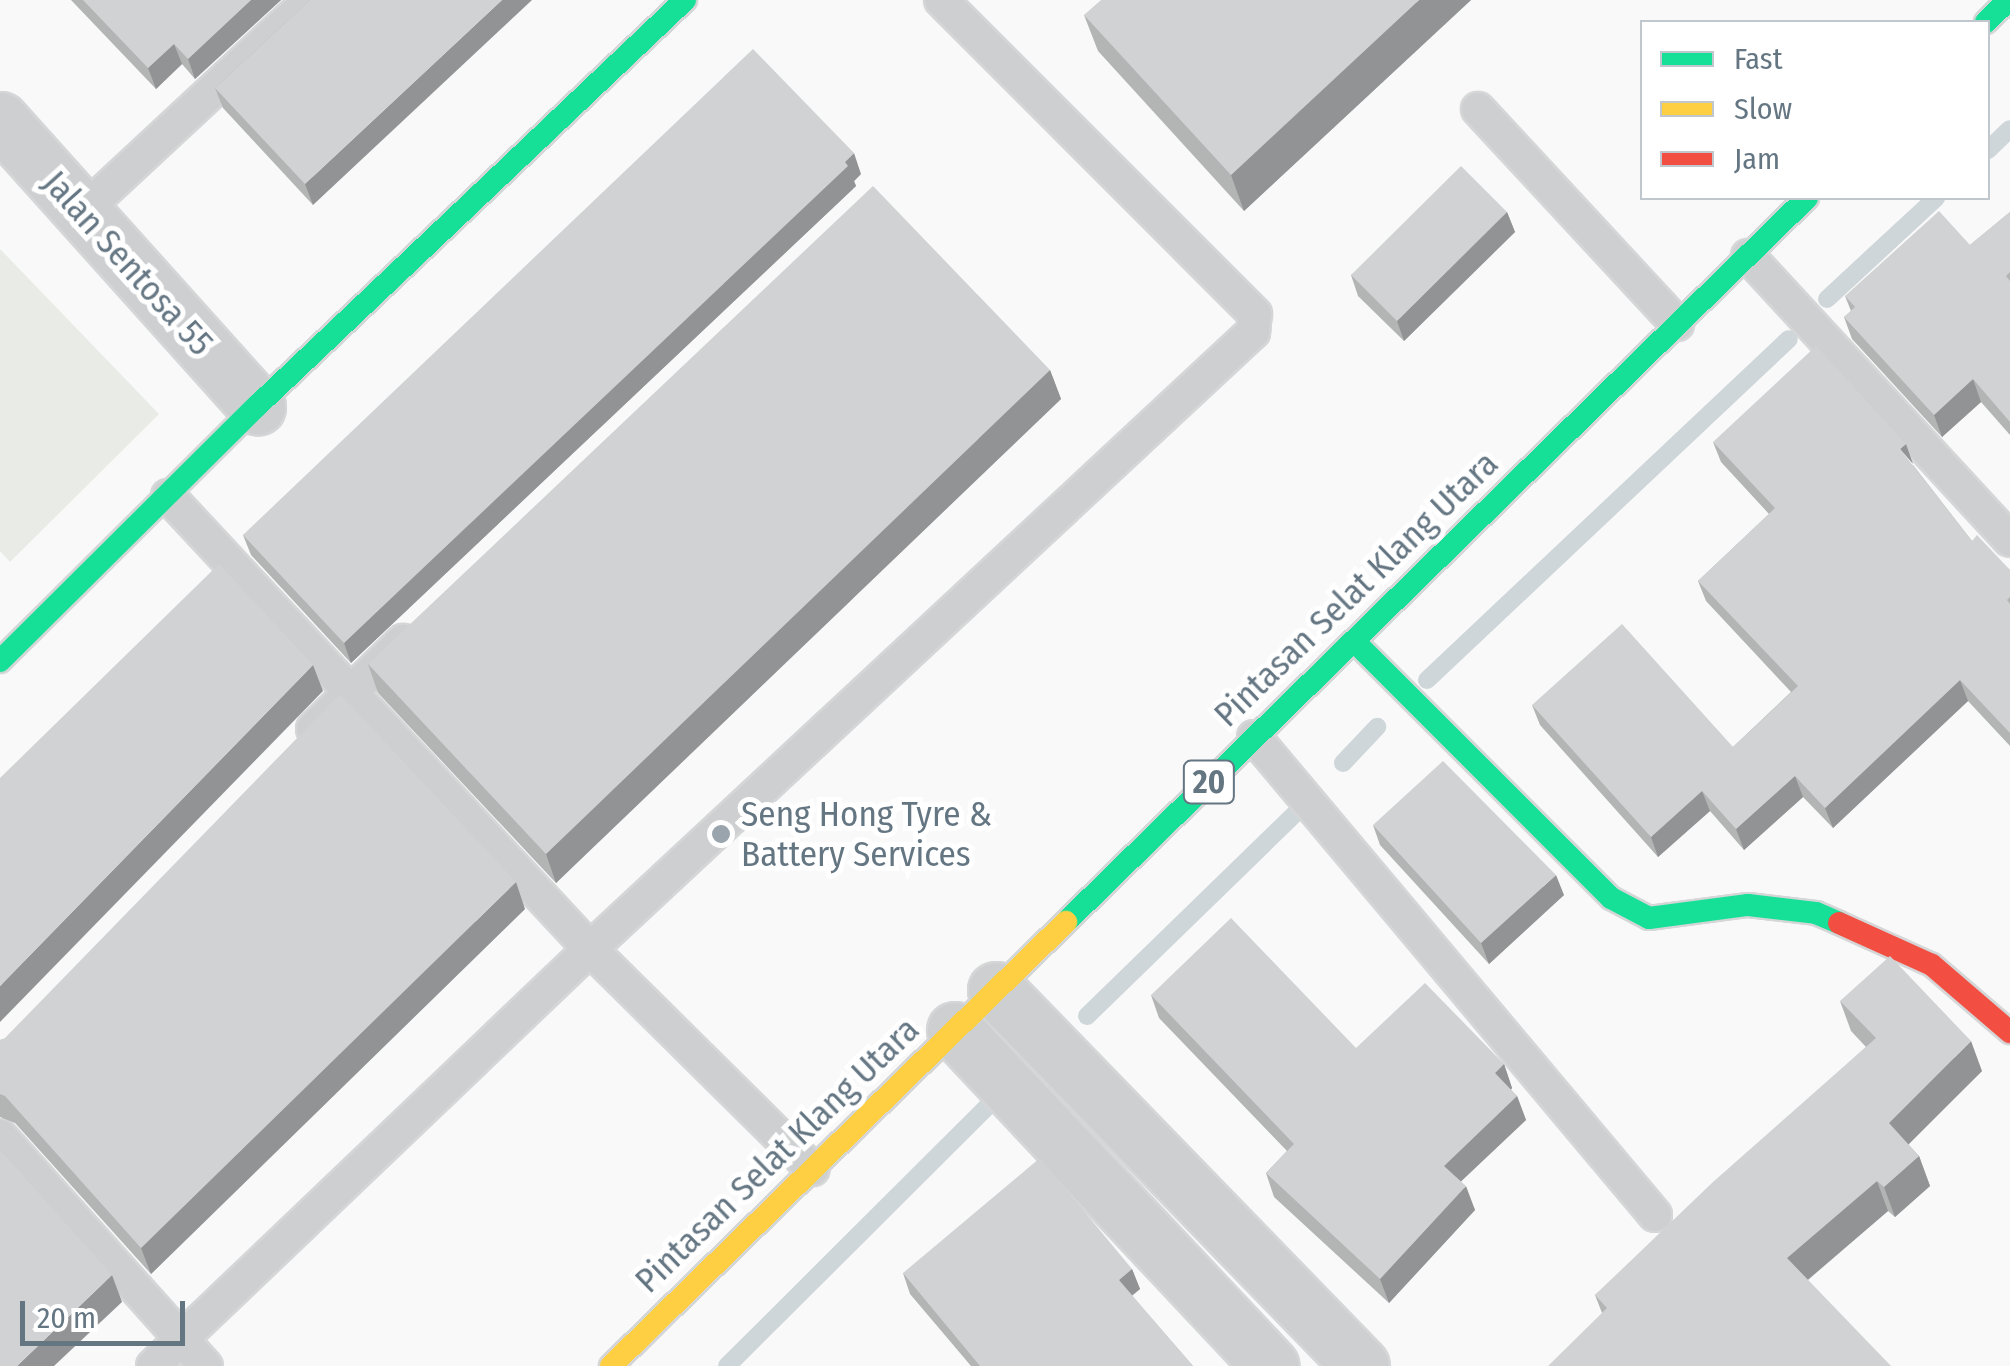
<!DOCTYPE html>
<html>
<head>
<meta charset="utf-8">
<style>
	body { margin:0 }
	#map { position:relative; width:2010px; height:1366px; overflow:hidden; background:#f9f9f9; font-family:"Fira Sans Condensed",sans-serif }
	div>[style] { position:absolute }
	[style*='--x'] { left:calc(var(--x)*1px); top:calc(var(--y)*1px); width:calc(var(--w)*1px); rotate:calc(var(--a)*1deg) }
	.green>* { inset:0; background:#e8ebe6 }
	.stream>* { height:18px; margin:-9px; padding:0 9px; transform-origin:9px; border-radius:9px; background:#ced6d9 }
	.roads { filter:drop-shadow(2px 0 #d5d6d7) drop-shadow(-2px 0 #d5d6d7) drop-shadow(0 2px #d5d6d7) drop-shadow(0 -2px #d5d6d7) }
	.lane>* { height:32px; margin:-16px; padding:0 16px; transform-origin:16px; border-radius:16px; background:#cecfd0 }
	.street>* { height:55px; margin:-27.5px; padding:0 27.5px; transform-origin:27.5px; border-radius:27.5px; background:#cecfd0 }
	.fast>* { height:22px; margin:-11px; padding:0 11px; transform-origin:11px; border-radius:11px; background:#16e098 }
	.slow>* { height:22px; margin:-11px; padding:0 11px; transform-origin:11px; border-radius:11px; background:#ffcf43 }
	.jam>* { height:22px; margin:-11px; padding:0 11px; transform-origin:11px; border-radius:11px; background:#f24e42 }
	.wall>* { inset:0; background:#b3b5b5 }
	.shaded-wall>* { inset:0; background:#929394 }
	.building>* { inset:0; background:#d0d2d3 }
	.dots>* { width:28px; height:28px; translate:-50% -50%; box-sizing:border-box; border:5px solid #fff; border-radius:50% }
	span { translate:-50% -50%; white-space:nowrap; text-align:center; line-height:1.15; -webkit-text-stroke:10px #fff; paint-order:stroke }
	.shield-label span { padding:2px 8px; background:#fff; border:2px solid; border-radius:8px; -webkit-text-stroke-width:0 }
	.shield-label { font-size:32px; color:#657683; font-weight:700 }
	.street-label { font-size:35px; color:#657683 }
	.poi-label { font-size:35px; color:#657683 }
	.left { translate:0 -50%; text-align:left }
	.legend { position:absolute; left:1640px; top:20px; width:350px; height:180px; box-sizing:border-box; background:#fff; border:2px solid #c1c8cd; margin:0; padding:12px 18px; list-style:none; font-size:30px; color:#657683 }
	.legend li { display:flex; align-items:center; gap:20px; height:50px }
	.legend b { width:50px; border:2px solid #c1c8cd }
	.scale { position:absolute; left:20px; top:1301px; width:165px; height:45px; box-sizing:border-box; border:5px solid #657683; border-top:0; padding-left:12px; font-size:30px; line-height:35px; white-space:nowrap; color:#657683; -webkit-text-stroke:8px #fff; paint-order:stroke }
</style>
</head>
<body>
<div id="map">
	<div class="green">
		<i style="clip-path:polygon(0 249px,159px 414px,10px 562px,0 551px)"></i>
	</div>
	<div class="stream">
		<i style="--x:1988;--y:150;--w:30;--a:-44"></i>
		<i style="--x:1827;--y:299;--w:149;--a:-42.8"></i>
		<i style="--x:1427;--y:680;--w:497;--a:-43.3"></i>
		<i style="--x:1343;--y:763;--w:50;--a:-46.6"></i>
		<i style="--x:1087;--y:1016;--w:291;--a:-44.2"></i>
		<i style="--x:727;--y:1366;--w:378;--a:-44.9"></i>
	</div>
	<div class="roads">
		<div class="lane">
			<i style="--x:1478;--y:109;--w:293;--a:47.2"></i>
			<i style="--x:82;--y:212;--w:311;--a:-42.9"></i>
			<i style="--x:1748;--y:256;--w:386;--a:47.3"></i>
			<i style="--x:168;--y:496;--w:619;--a:47.03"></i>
			<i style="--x:590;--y:949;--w:313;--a:44.7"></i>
			<i style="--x:313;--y:729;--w:126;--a:-44.4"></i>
			<i style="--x:1254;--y:737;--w:624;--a:50.01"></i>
			<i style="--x:0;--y:1136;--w:309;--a:48.2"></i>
			<i style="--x:153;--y:1366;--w:604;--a:-43.66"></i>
			<i style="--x:590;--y:949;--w:906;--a:-42.94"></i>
			<i style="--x:1253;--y:332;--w:18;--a:-84"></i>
			<i style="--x:1255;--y:314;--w:444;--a:-135"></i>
		</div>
		<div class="street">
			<i style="--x:0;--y:120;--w:385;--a:48.1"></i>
			<i style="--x:996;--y:990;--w:524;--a:45.85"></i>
			<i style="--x:955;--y:1030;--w:461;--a:46.8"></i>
		</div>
		<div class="fast">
			<i style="--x:1986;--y:22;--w:32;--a:-44"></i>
			<i style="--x:1355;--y:642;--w:362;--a:45"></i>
			<i style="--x:1611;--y:898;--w:43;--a:27.8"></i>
			<i style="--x:1649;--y:918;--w:100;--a:-7.5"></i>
			<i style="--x:1748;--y:905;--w:68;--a:6.7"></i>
			<i style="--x:1816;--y:913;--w:25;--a:23"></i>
			<i style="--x:0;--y:661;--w:362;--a:-44.8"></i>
			<i style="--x:257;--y:406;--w:590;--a:-43.49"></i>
			<i style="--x:1066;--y:922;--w:1036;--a:-44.34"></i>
		</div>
		<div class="slow">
			<i style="--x:611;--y:1366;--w:636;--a:-44.3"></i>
		</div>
		<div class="jam">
			<i style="--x:1839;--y:923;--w:102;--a:24.3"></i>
			<i style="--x:1932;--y:965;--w:103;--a:40.7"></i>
		</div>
	</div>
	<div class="wall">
		<i style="clip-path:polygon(71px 0,281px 0,195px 79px,182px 64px,156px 89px)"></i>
		<i style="clip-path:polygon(310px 0,313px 205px,223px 108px,215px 88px)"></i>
		<i style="clip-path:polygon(1471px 0,1244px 211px,1098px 51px,1084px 15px)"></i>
		<i style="clip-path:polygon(861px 174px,854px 181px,856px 186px,351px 663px,251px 555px,243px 535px)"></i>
		<i style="clip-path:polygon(1507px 212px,1515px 232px,1404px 341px,1358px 296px,1351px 275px)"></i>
		<i style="clip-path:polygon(2010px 212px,2010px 435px,1981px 402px,1942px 437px,1852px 339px,1844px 317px,1851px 311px,1845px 296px,1970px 245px)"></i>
		<i style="clip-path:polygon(1050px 370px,1061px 399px,556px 883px,378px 693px,368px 664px)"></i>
		<i style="clip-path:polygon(1713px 442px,1913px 465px,1972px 541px,2010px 570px,2010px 746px,1968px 701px,1833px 828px,1803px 797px,1744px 850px,1710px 811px,1658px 857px,1540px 725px,1532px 705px,1733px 747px,1791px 692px,1706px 601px,1698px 581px,1769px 514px,1721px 462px)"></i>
		<i style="clip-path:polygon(1373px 825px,1564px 895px,1489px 964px,1380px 845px)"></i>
		<i style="clip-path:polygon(525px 909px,151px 1274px,15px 1123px,0 1117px,0 1040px)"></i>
		<i style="clip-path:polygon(1151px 995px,1356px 1048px,1504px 1064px,1512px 1088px,1511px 1090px,1517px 1096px,1526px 1120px,1461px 1181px,1475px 1210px,1389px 1303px,1274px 1197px,1266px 1173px,1287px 1151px,1159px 1018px)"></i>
		<i style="clip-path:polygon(1840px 1001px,1982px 1071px,1908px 1144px,1919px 1156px,1930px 1186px,1895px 1217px,1888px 1211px,1808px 1280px,1602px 1313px,1595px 1295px,1866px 1047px,1851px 1031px)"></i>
		<i style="clip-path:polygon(1132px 1269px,1140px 1289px,1132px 1296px,1193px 1366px,971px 1366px,910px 1294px,903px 1273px)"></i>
	</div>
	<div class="shaded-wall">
		<i style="clip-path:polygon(251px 0,281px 0,195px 79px,188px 59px)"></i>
		<i style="clip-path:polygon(502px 0,532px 0,313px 205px,305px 184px)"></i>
		<i style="clip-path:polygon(1419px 0,1471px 0,1244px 211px,1231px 175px)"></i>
		<i style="clip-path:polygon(174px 44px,182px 64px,156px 89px,148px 68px)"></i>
		<i style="clip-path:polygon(854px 153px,861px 174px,854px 181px,856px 186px,351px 663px,344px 643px)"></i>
		<i style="clip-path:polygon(1507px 212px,1515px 232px,1404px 341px,1397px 321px)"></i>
		<i style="clip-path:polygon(1050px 370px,1061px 399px,556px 883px,546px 854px)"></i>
		<i style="clip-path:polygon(1973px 379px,1981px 402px,1942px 437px,1934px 415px)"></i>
		<i style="clip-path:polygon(1906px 444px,1913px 464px,1900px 449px)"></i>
		<i style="clip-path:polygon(313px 665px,323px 691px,0 1022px,0 986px)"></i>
		<i style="clip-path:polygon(1960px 680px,1968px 701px,1833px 828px,1825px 808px)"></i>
		<i style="clip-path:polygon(1795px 776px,1803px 797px,1744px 850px,1736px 829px)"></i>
		<i style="clip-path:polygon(1702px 791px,1710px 811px,1658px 857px,1651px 837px)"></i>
		<i style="clip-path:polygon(1556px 875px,1564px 895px,1489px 964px,1481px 943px)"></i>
		<i style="clip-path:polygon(516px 882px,525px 909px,151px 1274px,141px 1248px)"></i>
		<i style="clip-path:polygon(1971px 1041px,1982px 1071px,1900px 1153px,1889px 1123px)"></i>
		<i style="clip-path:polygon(1504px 1064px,1512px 1088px,1504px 1097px,1495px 1073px)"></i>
		<i style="clip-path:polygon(1517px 1096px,1526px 1120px,1453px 1189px,1444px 1166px)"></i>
		<i style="clip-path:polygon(1919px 1156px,1930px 1186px,1895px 1217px,1884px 1187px)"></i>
		<i style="clip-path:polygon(1877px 1181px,1888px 1211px,1798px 1288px,1787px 1258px)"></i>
		<i style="clip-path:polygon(1466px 1186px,1475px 1210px,1389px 1303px,1380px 1279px)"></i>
		<i style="clip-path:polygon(1132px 1269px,1140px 1289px,1126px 1300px,1119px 1280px)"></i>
		<i style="clip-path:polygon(112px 1275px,122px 1302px,54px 1366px,17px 1366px)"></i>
	</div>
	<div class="building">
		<i style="clip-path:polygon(83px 0,251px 0,188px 59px,174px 44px,148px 68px)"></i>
		<i style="clip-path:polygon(310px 0,502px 0,305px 184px,215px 88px)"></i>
		<i style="clip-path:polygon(1101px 0,1419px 0,1231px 175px,1084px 15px)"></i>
		<i style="clip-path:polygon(753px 49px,854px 153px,845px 162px,848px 166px,344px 643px,243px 535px)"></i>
		<i style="clip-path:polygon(1461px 166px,1507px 212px,1397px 321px,1351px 275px)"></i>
		<i style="clip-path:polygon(873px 186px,1050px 370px,546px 854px,368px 664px)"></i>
		<i style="clip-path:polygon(1939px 211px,1970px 245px,2010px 212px,2010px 272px,2006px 276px,2010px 281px,2010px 422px,1973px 379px,1934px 415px,1844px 317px,1855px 307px,1845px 296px)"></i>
		<i style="clip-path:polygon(1816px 346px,1906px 444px,1900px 449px,1972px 541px,1977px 535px,2010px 570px,2010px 597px,2007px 600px,2010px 604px,2010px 733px,1960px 680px,1825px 808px,1795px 776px,1736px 829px,1702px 791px,1651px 837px,1532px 705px,1622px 624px,1733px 747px,1798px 686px,1698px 581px,1775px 508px,1713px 442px)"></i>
		<i style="clip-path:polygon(219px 564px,313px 665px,0 986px,0 778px)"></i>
		<i style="clip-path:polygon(340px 694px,516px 882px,141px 1248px,5px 1096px,0 1094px,0 1040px,5px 1038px)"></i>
		<i style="clip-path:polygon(1443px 761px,1556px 875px,1481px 943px,1373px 825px)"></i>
		<i style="clip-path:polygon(1231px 918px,1356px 1048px,1425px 983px,1504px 1064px,1495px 1073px,1517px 1096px,1444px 1166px,1466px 1186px,1380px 1279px,1266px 1173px,1294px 1144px,1151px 995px)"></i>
		<i style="clip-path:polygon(1890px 956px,1971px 1041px,1889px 1123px,1919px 1156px,1884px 1187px,1877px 1181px,1787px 1258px,1891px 1366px,1548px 1366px,1607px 1308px,1595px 1295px,1713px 1182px,1876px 1038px,1840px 1001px)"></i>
		<i style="clip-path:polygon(0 1150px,112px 1275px,17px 1366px,0 1366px)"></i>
		<i style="clip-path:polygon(1040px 1158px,1132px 1269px,1119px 1280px,1193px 1366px,980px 1366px,903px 1273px)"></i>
	</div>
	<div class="dots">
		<i style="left:721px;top:834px;background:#99a4ac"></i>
	</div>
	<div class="shield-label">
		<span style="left:1209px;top:782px">20</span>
	</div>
	<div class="street-label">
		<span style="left:128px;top:263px;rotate:48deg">Jalan Sentosa 55</span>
		<span style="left:1356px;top:589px;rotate:-44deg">Pintasan Selat Klang Utara</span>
		<span style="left:777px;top:1155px;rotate:-44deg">Pintasan Selat Klang Utara</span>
	</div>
	<div class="poi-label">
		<span class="left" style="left:741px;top:834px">Seng Hong Tyre &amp;<br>Battery Services</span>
	</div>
	<ul class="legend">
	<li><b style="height:12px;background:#16e098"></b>Fast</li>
	<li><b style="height:12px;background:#ffcf43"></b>Slow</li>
	<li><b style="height:12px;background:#f24e42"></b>Jam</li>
	</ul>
	<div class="scale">20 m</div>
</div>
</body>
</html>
